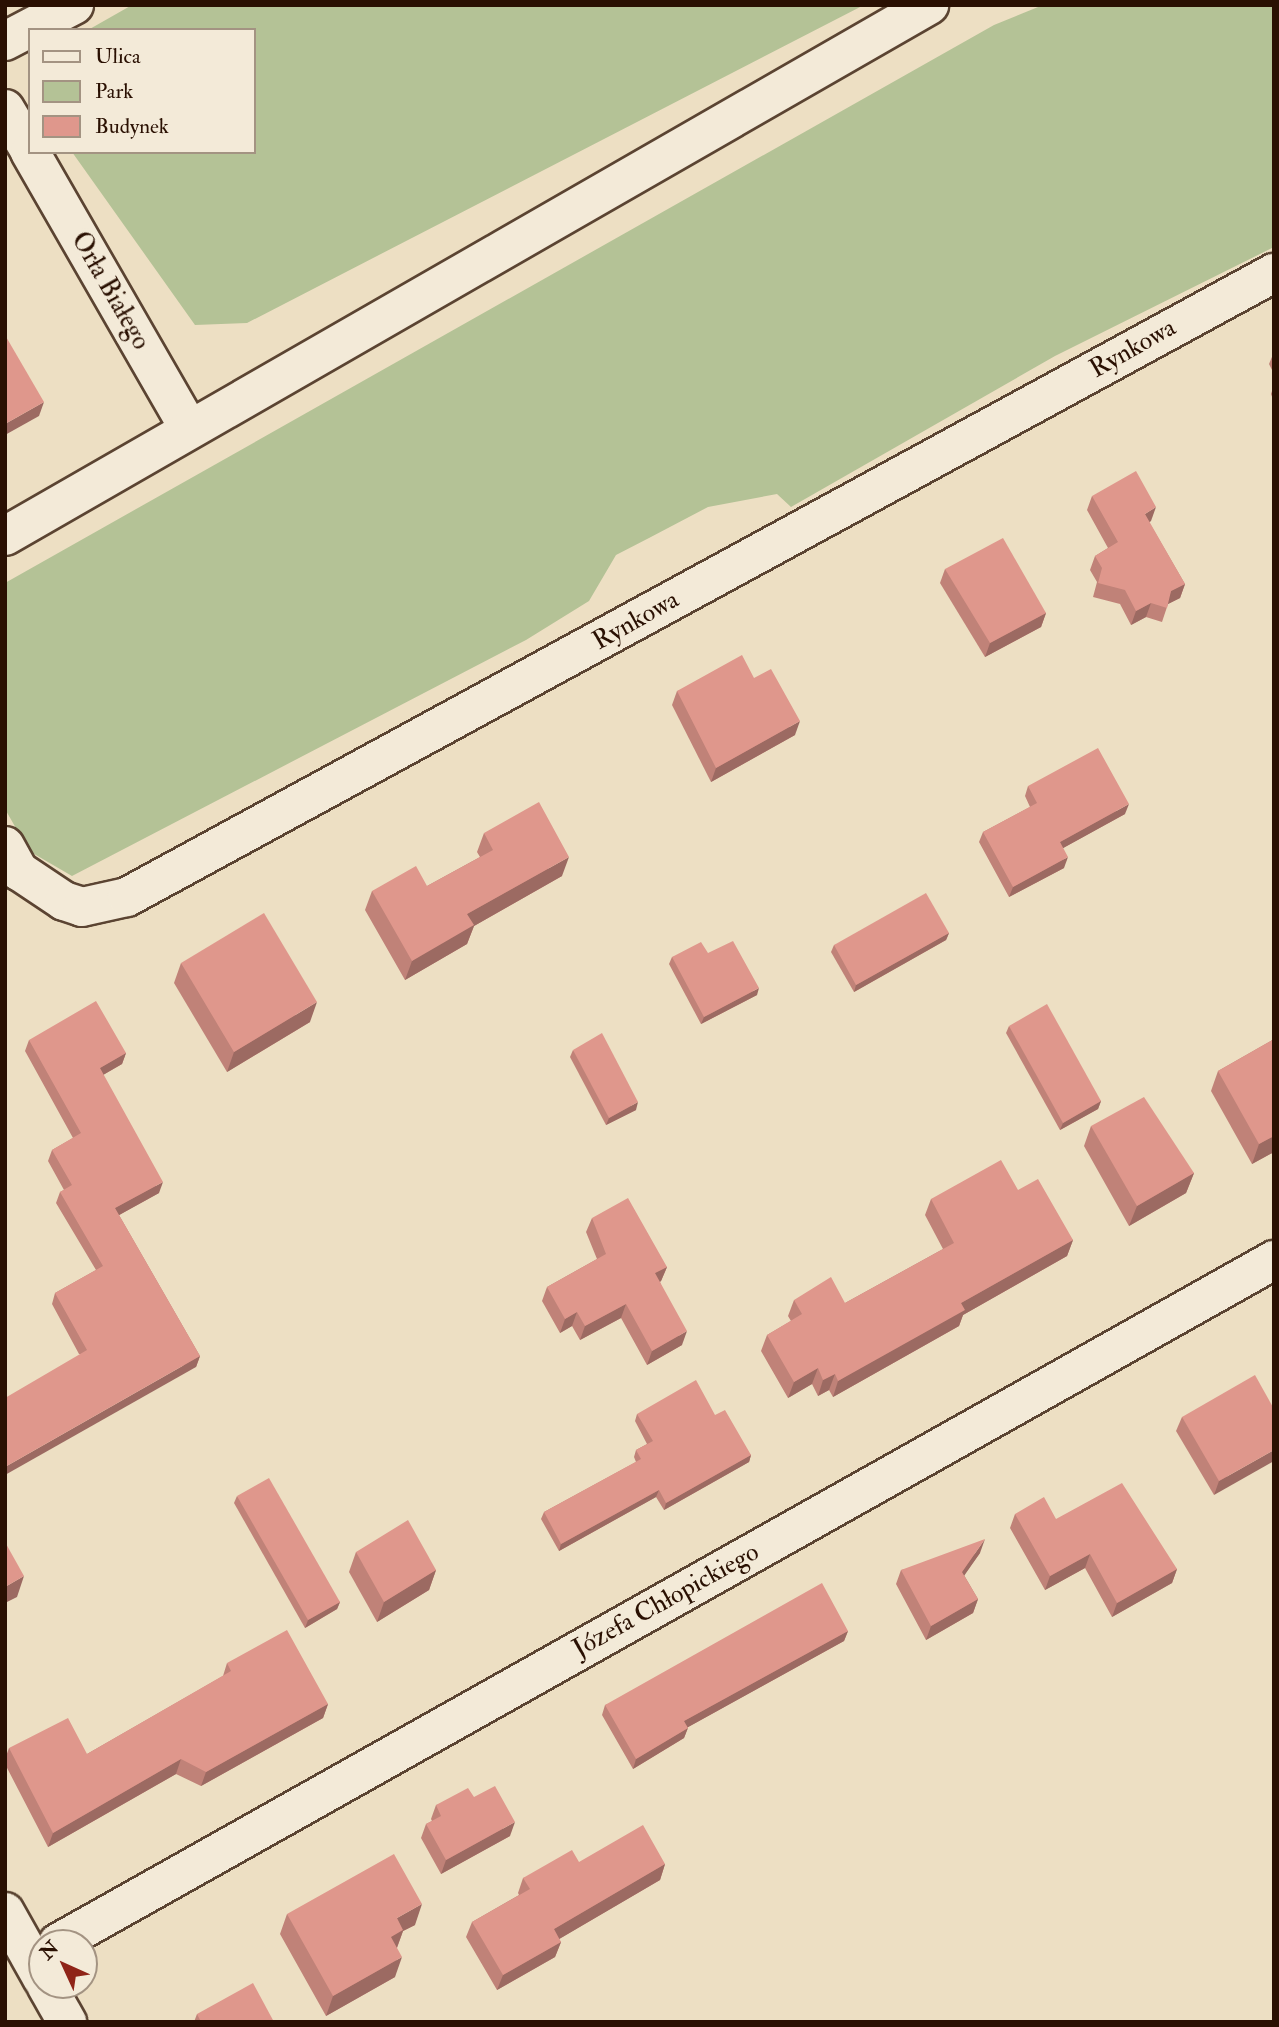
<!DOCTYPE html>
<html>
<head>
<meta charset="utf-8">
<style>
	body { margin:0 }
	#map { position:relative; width:1279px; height:2027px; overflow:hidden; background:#eddfc3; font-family:"IM FELL Double Pica",serif }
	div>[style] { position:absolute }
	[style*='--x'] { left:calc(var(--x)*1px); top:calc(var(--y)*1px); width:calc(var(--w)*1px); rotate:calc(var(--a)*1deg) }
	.green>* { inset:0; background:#b4c296 }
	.roads { filter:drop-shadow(2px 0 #5b4432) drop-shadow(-2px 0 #5b4432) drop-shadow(0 2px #5b4432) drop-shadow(0 -2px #5b4432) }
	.minor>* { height:38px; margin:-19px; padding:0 19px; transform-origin:19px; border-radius:19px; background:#f3ead8 }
	.wall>* { inset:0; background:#c08278 }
	.shaded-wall>* { inset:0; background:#9c6a62 }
	.building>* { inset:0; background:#df978c }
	span { translate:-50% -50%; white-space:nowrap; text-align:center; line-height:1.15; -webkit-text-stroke:7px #f3ead8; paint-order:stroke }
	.street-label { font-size:26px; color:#2a1002 }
	.frame { position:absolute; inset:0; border:7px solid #2a1002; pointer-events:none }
	.legend { position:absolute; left:28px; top:28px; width:228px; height:126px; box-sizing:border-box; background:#f3ead8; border:2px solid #a39382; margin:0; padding:9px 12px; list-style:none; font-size:21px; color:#2a1002 }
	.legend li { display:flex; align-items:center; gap:14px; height:35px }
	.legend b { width:35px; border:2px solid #a39382 }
	.north { position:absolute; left:28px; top:1929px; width:70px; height:70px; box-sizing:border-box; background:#f3ead8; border:2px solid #a39382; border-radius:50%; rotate:315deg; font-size:19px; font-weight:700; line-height:28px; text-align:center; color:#2a1002 }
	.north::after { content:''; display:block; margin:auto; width:24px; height:32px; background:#8f2418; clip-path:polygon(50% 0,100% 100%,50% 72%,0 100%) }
</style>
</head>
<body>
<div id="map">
	<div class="green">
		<i style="clip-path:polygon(132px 5px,864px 5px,247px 323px,195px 325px,72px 152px,254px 152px,254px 30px,88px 30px)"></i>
		<i style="clip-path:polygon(1043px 5px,1274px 5px,1274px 247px,1055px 356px,791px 507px,777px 494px,708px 507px,649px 538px,616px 555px,589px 601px,526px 640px,72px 876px,29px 851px,5px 809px,5px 583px,994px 25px)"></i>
	</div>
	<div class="roads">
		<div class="minor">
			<i style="--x:5;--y:41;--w:78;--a:-27.6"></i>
			<i style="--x:5;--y:109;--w:49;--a:59.2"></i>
			<i style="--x:30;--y:152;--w:319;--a:60.1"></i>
			<i style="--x:5;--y:536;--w:1066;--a:-29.88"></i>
			<i style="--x:5;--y:846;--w:29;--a:61"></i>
			<i style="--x:19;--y:871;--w:54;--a:33.7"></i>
			<i style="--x:64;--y:901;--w:19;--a:18"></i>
			<i style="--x:82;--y:907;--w:46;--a:-12.5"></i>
			<i style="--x:127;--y:897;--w:1306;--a:-28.55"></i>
			<i style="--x:5;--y:1912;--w:76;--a:60.7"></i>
			<i style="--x:58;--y:1943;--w:1395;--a:-29.32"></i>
			<i style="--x:46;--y:1985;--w:43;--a:60.4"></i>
		</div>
	</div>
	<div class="wall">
		<i style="clip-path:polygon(1274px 352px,1274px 374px,1269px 364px)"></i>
		<i style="clip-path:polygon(1274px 385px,1274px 402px,1271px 394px)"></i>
		<i style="clip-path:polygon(1092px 496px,1151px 521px,1149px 522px,1185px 584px,1180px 598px,1168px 604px,1162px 622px,1146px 617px,1131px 625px,1120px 604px,1093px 597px,1097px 582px,1090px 570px,1095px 556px,1108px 548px,1087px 510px)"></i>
		<i style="clip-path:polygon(945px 569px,1046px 613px,1041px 627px,985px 657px,940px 583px)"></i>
		<i style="clip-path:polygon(754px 678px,795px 735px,711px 782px,672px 705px,677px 691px)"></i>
		<i style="clip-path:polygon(1028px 786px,1125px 814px,1063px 848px,1064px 868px,1009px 897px,979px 842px,983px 832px,1030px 807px,1025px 796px)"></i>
		<i style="clip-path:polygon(484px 833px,562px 876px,474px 926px,467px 944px,405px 980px,365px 910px,372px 891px,427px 886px,480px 857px,477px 852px)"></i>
		<i style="clip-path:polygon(949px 933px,946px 940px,854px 992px,831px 952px,834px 945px)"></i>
		<i style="clip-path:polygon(708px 953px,757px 995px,701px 1024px,669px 964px,672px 957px)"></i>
		<i style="clip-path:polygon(181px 963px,310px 1022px,227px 1072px,174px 983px)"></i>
		<i style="clip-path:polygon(1009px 1026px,1101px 1101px,1098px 1109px,1060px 1130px,1006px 1033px)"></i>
		<i style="clip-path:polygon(1274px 1039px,1274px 1152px,1252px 1164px,1211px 1091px,1218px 1071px)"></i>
		<i style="clip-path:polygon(29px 1040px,126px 1053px,122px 1064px,103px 1075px,159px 1193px,119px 1215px,200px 1356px,196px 1367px,79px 1354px,52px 1304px,55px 1293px,96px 1270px,56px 1203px,60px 1192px,64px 1190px,48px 1161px,52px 1150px,73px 1138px,25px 1051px)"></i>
		<i style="clip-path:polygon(573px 1050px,636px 1110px,606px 1125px,570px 1057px)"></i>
		<i style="clip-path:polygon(1091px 1126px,1194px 1173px,1186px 1193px,1129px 1226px,1084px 1146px)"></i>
		<i style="clip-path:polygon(1018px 1190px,1073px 1240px,1067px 1256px,963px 1315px,959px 1326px,833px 1397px,829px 1390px,818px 1396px,812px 1384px,788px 1398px,761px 1351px,767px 1335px,791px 1321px,788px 1316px,794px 1300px,845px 1303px,943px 1249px,925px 1215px,931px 1199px)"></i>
		<i style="clip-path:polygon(592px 1218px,667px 1267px,661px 1281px,660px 1282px,682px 1345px,647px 1365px,621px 1318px,580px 1340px,572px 1326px,560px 1333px,542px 1301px,547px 1287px,597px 1259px,586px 1232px)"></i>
		<i style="clip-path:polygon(1274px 1409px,1214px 1495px,1176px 1431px,1182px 1417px)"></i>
		<i style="clip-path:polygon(637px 1414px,715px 1415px,751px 1455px,749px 1462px,664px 1510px,656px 1497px,559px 1551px,541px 1519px,544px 1512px,636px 1462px,634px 1457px,636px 1450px,647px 1444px,635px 1421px)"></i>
		<i style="clip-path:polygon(237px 1496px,340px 1602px,337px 1609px,305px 1628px,234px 1503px)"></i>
		<i style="clip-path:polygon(1015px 1514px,1056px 1519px,1177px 1569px,1172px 1583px,1112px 1617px,1085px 1568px,1045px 1590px,1010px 1528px)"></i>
		<i style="clip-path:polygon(356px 1552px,436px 1570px,429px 1590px,377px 1622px,349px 1572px)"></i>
		<i style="clip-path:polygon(980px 1553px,964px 1575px,978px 1599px,973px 1613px,926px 1640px,896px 1584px,901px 1570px)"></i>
		<i style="clip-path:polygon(848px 1631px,844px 1641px,688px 1727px,684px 1738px,633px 1769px,602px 1715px,605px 1705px)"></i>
		<i style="clip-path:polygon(227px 1663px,328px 1704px,323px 1718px,201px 1786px,176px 1774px,48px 1847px,5px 1764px,5px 1759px,9px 1748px,87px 1754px,223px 1676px)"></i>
		<i style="clip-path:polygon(474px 1797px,510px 1836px,441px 1874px,421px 1838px,426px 1824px,432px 1821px,431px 1819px,436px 1805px)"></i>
		<i style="clip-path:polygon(579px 1862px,665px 1864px,660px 1880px,559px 1939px,561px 1942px,555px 1957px,497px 1990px,466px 1937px,472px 1922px,519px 1895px,518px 1893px,523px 1878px)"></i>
		<i style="clip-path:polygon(287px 1914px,415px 1925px,403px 1931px,397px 1948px,395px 1977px,326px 2016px,280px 1934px)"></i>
		<i style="clip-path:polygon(197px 2014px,274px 2022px,194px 2022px)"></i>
	</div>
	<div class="shaded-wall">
		<i style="clip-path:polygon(44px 402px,39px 416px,5px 435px,5px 424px)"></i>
		<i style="clip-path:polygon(1156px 507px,1151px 521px,1139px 528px,1145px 514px)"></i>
		<i style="clip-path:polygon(1185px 584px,1180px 598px,1166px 605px,1171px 591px)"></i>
		<i style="clip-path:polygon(1151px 603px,1146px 617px,1131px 625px,1136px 611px)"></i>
		<i style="clip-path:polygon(1046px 613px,1041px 627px,985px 657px,990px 643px)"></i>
		<i style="clip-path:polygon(800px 721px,795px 735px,711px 782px,716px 768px)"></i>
		<i style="clip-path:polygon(1129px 804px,1125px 814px,1056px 852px,1060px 842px)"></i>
		<i style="clip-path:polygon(569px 857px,562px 876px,474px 926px,467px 944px,405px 980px,412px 961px,467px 914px)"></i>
		<i style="clip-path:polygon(1068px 857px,1064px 868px,1009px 897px,1013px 887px)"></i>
		<i style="clip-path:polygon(949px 933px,946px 940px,854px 992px,856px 985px)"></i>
		<i style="clip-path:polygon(759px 988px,757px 995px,701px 1024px,704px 1017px)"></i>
		<i style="clip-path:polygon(317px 1002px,310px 1022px,227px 1072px,234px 1052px)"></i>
		<i style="clip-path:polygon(126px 1053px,122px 1064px,96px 1079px,100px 1068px)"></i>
		<i style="clip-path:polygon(1101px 1101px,1098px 1109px,1060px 1130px,1063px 1123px)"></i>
		<i style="clip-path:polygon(638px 1102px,636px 1110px,606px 1125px,609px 1118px)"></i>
		<i style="clip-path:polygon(1274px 1136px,1274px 1152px,1252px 1164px,1259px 1144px)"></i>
		<i style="clip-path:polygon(1194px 1173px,1186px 1193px,1129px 1226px,1137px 1206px)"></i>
		<i style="clip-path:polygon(163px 1182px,159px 1193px,112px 1219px,115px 1208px)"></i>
		<i style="clip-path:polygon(1073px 1240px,1067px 1256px,963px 1315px,959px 1326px,833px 1397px,838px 1381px,961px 1303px)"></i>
		<i style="clip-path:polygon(667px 1267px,661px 1281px,650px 1287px,655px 1273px)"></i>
		<i style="clip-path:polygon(626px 1304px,621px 1318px,580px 1340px,585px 1326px)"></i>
		<i style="clip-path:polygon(577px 1312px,572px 1326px,560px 1333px,565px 1319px)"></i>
		<i style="clip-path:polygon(687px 1331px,682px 1345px,647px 1365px,652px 1351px)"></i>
		<i style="clip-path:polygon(200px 1356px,196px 1367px,5px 1475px,5px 1467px)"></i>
		<i style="clip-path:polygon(818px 1368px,812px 1384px,788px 1398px,794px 1382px)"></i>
		<i style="clip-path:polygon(835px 1374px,829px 1390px,818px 1396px,823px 1380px)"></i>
		<i style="clip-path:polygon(1274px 1450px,1274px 1461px,1214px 1495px,1219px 1481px)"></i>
		<i style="clip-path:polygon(751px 1455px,749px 1462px,664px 1510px,666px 1503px)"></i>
		<i style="clip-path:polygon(659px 1490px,656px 1497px,559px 1551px,561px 1544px)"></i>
		<i style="clip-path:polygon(985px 1539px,980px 1553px,957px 1586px,962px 1572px)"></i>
		<i style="clip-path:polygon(1090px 1554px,1085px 1568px,1045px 1590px,1050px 1576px)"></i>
		<i style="clip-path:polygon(1177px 1569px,1172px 1583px,1112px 1617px,1117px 1603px)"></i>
		<i style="clip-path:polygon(436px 1570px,429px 1590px,377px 1622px,384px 1602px)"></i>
		<i style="clip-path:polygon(24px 1576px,17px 1597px,5px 1603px,5px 1587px)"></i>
		<i style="clip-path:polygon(978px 1599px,973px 1613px,926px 1640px,931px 1626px)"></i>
		<i style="clip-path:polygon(340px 1602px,337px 1609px,305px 1628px,308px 1620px)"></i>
		<i style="clip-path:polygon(848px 1631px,844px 1641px,681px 1731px,684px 1721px)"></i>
		<i style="clip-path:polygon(328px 1704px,323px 1718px,201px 1786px,206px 1772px)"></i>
		<i style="clip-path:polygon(688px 1728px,684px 1738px,633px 1769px,636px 1759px)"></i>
		<i style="clip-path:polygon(181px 1759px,176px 1774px,48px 1847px,53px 1833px)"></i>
		<i style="clip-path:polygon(515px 1822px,510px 1836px,441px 1874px,446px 1860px)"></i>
		<i style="clip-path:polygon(665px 1864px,660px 1880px,549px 1945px,554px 1929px)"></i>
		<i style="clip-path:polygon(422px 1904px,415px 1925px,403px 1931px,396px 1950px,383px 1957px,397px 1918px)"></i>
		<i style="clip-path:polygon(561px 1942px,555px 1957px,497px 1990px,503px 1975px)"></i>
		<i style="clip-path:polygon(402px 1957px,395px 1977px,326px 2016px,333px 1996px)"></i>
	</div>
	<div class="building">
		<i style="clip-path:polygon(5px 335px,44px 402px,5px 424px)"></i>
		<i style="clip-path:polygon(1136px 471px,1156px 507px,1145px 514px,1185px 584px,1171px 591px,1167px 608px,1151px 603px,1136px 611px,1125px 590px,1098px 583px,1102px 568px,1095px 556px,1118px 542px,1092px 496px)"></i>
		<i style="clip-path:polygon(1003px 538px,1046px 613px,990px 643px,945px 569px)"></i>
		<i style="clip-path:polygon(742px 655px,754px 678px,771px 669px,800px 721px,716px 768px,677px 691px)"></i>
		<i style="clip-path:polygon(1098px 748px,1129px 804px,1060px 842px,1068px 857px,1013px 887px,983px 832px,1037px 803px,1028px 786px)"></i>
		<i style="clip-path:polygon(539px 802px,569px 857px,467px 914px,474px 925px,412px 961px,372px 891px,416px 866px,427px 886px,493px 850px,484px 833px)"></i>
		<i style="clip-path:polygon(926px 893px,949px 933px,856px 985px,834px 945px)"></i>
		<i style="clip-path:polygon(264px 913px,317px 1002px,234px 1052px,181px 963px)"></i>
		<i style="clip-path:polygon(733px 941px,759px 988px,704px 1017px,672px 957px,701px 942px,708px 953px)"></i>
		<i style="clip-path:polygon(96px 1001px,126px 1053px,100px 1068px,163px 1182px,115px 1208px,200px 1356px,5px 1467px,5px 1398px,87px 1350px,55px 1293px,103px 1266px,60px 1192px,72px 1185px,52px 1150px,81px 1133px,29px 1040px)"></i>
		<i style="clip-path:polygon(1047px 1004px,1101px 1101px,1063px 1123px,1009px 1026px)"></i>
		<i style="clip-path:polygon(602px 1033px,638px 1102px,609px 1118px,573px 1050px)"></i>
		<i style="clip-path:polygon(1274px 1039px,1274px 1136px,1259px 1144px,1218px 1071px)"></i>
		<i style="clip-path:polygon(1144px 1097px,1194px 1173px,1137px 1206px,1091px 1126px)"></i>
		<i style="clip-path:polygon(1001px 1160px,1018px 1190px,1038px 1179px,1073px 1240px,961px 1303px,965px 1310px,838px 1381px,835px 1374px,823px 1380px,818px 1368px,794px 1382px,767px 1335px,802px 1314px,794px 1300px,831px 1277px,845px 1303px,954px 1243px,931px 1199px)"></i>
		<i style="clip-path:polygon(628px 1198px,667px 1267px,655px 1273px,687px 1331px,652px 1351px,626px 1304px,585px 1326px,577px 1312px,565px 1319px,547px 1287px,606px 1254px,592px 1218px)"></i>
		<i style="clip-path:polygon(1255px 1375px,1274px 1409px,1274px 1450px,1219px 1481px,1182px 1417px)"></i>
		<i style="clip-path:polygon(696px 1380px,715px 1415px,725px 1410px,751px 1455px,666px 1503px,659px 1490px,561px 1544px,544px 1512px,641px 1459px,636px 1450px,653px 1441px,637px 1414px)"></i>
		<i style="clip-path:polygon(269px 1478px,340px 1602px,308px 1620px,237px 1496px)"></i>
		<i style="clip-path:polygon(1122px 1483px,1177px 1569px,1117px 1603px,1090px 1554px,1050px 1576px,1015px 1514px,1044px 1497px,1056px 1519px)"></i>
		<i style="clip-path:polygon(408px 1520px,436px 1570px,384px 1602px,356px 1552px)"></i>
		<i style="clip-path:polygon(985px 1539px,962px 1572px,978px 1599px,931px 1626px,901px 1570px)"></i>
		<i style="clip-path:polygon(5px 1542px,24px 1576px,5px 1587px)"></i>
		<i style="clip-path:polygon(822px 1583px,848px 1631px,684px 1721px,688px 1728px,636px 1759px,605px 1705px)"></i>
		<i style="clip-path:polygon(287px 1630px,328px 1704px,206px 1772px,181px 1759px,53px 1833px,9px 1748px,68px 1718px,87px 1754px,231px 1671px,227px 1663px)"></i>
		<i style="clip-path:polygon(495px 1786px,515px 1822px,446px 1860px,426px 1824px,441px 1816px,436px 1805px,468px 1788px,474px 1797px)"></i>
		<i style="clip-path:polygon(643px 1825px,665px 1864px,554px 1929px,561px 1942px,503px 1975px,472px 1922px,530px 1889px,523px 1878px,572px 1850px,579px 1862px)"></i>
		<i style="clip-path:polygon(394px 1854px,422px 1904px,397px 1918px,403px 1930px,391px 1937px,402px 1957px,333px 1996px,287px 1914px)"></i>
		<i style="clip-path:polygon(253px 1983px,274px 2022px,201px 2022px,197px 2014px)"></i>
	</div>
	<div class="street-label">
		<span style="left:110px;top:291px;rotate:60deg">Orła Białego</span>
		<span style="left:1133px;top:349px;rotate:-29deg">Rynkowa</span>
		<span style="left:636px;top:621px;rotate:-29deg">Rynkowa</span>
		<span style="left:666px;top:1601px;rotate:-29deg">Józefa Chłopickiego</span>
	</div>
	<div class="frame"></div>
	<ul class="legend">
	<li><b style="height:9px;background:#f3ead8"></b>Ulica</li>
	<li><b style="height:19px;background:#b4c296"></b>Park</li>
	<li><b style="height:19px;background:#df978c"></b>Budynek</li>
	</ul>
	<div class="north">N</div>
</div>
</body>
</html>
